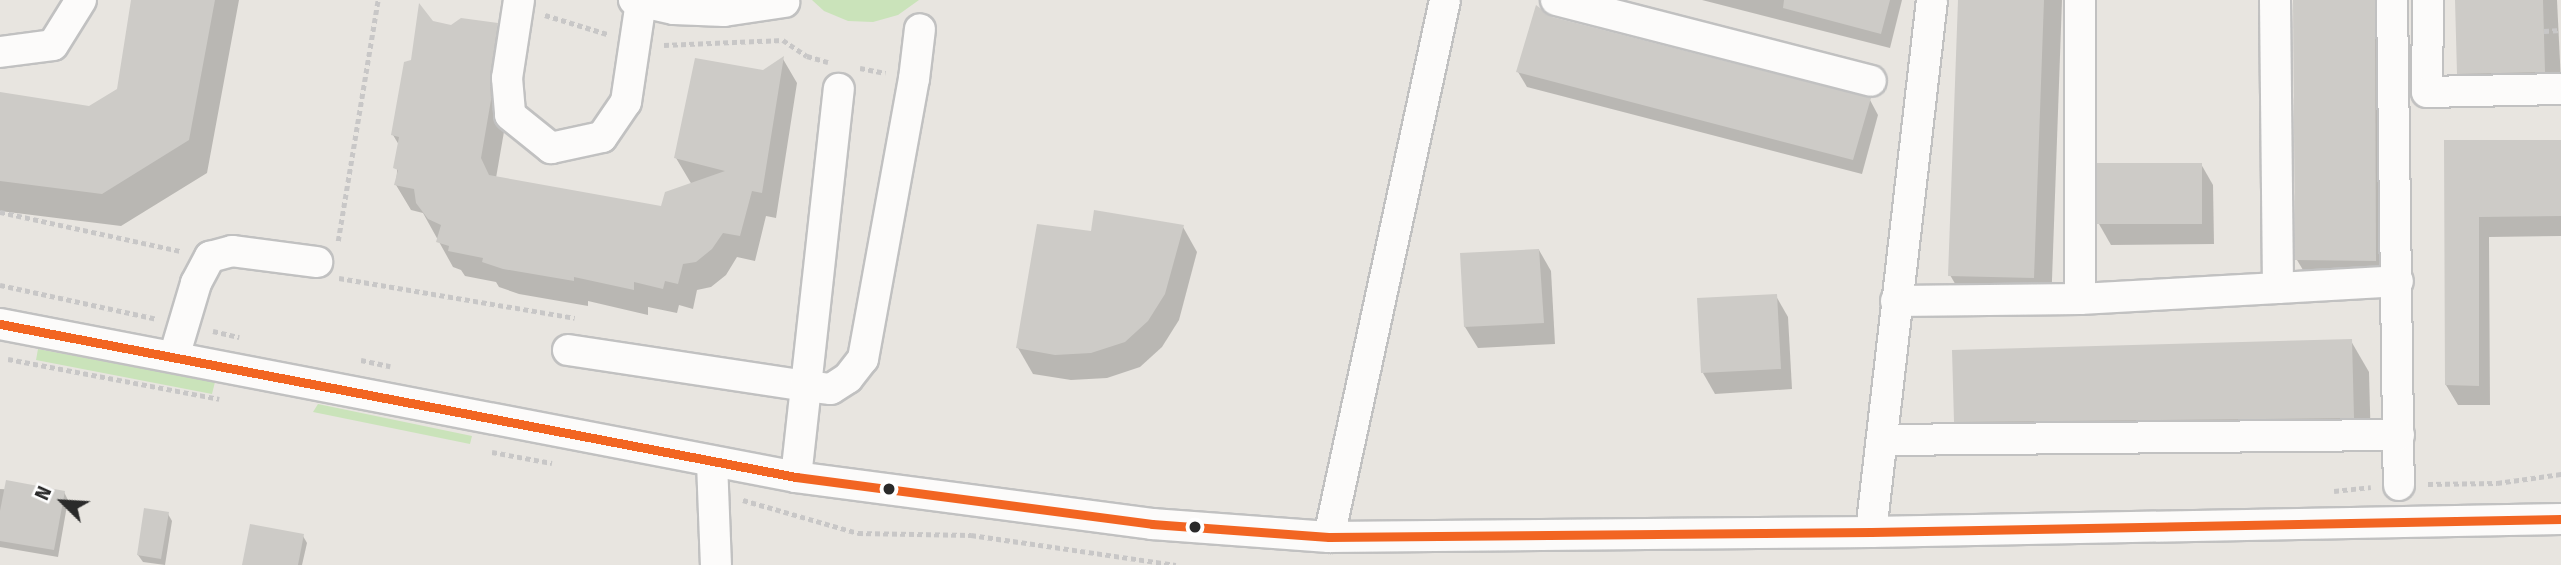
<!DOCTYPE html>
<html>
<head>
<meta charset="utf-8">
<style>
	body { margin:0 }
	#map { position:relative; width:2561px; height:565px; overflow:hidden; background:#e8e5e0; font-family:"Fira Sans",sans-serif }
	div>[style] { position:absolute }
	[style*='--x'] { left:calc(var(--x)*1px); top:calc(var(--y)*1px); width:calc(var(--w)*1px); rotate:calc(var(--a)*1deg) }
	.green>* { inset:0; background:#cae3ba }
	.shadow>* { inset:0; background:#0003 }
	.building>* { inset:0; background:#cdcbc7 }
	.path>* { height:4.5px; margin-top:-2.25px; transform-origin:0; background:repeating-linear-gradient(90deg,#c8c7c7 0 5px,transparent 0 8.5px) }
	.roads { filter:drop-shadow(2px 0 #c1c1c1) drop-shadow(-2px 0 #c1c1c1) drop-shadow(0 2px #c1c1c1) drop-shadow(0 -2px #c1c1c1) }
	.minor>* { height:30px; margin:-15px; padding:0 15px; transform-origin:15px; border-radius:15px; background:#fcfbfa }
	.bus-1>* { height:9px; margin:-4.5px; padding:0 4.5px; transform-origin:4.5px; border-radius:4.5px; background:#f26522 }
	.dots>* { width:19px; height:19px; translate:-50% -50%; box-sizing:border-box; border:4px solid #fff; border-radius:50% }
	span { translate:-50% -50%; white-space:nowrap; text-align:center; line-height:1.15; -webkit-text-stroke:5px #fff; paint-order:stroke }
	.north { position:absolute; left:28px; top:467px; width:70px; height:70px; -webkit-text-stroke:5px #fff; paint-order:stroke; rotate:294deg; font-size:19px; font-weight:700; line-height:28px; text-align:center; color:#2a2a2a }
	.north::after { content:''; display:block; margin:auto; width:24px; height:32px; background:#2a2a2a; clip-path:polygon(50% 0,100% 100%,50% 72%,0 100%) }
</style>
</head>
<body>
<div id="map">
	<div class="green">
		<i style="clip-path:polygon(812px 0,919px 0,898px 15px,873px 22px,848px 21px,824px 11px)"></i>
		<i style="clip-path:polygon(38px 349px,215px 382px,212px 394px,36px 360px)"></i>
		<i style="clip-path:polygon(318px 404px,472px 436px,470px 444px,313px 412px)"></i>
	</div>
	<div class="shadow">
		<i style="clip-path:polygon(132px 0,239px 0,207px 173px,121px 226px,0 211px,0 94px,89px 108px,119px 90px)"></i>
		<i style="clip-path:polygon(1702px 0,1902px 0,1890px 48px)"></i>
		<i style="clip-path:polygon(1960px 0,2062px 0,2051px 308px,1968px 306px,1950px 275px)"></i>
		<i style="clip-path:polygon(2296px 0,2395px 0,2392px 291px,2315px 290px,2297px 260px)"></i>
		<i style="clip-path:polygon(2457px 0,2557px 0,2561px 82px,2476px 104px,2459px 73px)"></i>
		<i style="clip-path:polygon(1551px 19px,1870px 100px,1878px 115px,1862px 174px,1527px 87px,1518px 72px)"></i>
		<i style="clip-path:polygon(432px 23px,451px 27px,497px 25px,511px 50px,505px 126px,496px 178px,663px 208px,692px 185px,676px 158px,763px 72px,783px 59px,797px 83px,776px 218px,766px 216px,755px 261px,737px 257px,726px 275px,711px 287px,697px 290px,693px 309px,679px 305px,677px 313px,648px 307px,648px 315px,588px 301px,588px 306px,519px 294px,499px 287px,496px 282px,465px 276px,461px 270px,453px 267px,423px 213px,411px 210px,396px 185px,399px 145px,393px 135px,412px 62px)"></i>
		<i style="clip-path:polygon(2561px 141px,2561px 236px,2489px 237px,2490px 405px,2458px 405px,2446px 385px,2446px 142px)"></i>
		<i style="clip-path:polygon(2201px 164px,2213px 185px,2214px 244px,2111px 245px,2099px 224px)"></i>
		<i style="clip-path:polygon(1183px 227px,1197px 252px,1179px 320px,1162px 347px,1140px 367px,1107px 378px,1071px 380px,1033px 374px,1018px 348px,1092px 233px)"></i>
		<i style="clip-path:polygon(1539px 250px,1551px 271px,1555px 344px,1478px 348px,1465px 327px,1462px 255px)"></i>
		<i style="clip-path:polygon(1776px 296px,1788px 317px,1792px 389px,1715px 394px,1703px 373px)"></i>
		<i style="clip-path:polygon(2351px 341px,2369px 372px,2371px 448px,1973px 452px,1955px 421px)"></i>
		<i style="clip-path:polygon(0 489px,64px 492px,68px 500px,58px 557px,0 547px)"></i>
		<i style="clip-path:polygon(168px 514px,172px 521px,165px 565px,143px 562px,138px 555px)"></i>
		<i style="clip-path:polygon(303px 536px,307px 543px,302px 565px,244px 565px)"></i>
	</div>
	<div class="building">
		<i style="clip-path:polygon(131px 0,215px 0,189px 140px,102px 194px,0 181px,0 92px,89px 106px,117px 89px)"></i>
		<i style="clip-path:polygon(1784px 0,1890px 0,1881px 34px,1783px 8px)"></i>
		<i style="clip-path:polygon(1958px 0,2044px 0,2034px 278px,1948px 276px)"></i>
		<i style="clip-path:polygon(2293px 0,2375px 0,2376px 261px,2295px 260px)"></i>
		<i style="clip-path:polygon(2455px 0,2543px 0,2545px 72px,2457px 74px)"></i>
		<i style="clip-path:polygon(419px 3px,433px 21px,451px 25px,461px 18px,498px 23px,490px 76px,491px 100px,481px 158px,489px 175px,661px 206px,665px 192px,725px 171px,674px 158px,695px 58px,763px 70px,784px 56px,762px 193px,752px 191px,740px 236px,723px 233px,712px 249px,696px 262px,683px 264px,678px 284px,665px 281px,663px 289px,634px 282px,634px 290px,574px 277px,574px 281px,503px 269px,482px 262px,483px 258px,448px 251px,449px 246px,436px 242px,441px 225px,428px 219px,416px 203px,414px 189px,394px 185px,398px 170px,393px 168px,399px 137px,391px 135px,404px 62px,411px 60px)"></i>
		<i style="clip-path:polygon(1536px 5px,1552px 17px,1871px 98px,1853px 160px,1516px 72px)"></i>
		<i style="clip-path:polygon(2444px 140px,2561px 140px,2561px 216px,2479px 217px,2479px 386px,2445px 385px)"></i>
		<i style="clip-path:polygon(2097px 163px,2202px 163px,2202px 224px,2097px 224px)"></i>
		<i style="clip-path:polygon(1094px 210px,1184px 225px,1165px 294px,1148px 321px,1125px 342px,1091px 353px,1055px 355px,1016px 348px,1037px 224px,1091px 231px)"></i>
		<i style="clip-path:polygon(1539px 249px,1544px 323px,1464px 327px,1460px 253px)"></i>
		<i style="clip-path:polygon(1777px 294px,1781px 369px,1701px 373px,1697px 298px)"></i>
		<i style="clip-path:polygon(2352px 339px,2354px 418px,1954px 422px,1952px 350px)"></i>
		<i style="clip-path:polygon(6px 480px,65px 491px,54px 550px,0 541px,0 511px)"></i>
		<i style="clip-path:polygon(144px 508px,169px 512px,161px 559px,137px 555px)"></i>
		<i style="clip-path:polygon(250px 524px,304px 534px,298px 565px,242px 565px)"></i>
	</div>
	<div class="path">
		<i style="--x:545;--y:15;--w:65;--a:17"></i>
		<i style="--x:2544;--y:31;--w:17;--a:-3"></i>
		<i style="--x:664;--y:45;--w:119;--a:-2.4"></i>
		<i style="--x:783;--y:40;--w:29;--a:34"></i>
		<i style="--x:807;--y:56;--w:22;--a:16"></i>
		<i style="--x:860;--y:68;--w:26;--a:11"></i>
		<i style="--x:0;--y:212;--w:185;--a:12.2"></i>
		<i style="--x:338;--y:241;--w:244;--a:-80.6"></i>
		<i style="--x:339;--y:278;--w:239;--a:9.6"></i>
		<i style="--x:0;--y:285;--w:161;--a:12.2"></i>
		<i style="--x:213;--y:331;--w:27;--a:13"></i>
		<i style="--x:8;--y:359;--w:215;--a:10.7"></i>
		<i style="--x:361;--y:360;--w:30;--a:12"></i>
		<i style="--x:492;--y:452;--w:61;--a:10.4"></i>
		<i style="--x:2428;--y:484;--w:69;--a:-0.8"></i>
		<i style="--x:2497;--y:483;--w:65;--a:-8"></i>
		<i style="--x:2334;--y:491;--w:37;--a:-6"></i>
		<i style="--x:743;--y:500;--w:120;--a:16"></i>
		<i style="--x:858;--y:533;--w:113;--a:1"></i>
		<i style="--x:971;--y:535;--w:207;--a:8.3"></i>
	</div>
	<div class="roads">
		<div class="minor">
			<i style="--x:519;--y:0;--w:79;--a:98.7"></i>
			<i style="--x:507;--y:78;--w:37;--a:85"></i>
			<i style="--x:510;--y:115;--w:53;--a:38.8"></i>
			<i style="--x:551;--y:148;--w:52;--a:-12.2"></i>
			<i style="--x:602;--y:137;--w:42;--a:-55.6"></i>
			<i style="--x:626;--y:102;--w:101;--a:-81.5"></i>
			<i style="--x:634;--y:0;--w:41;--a:12.7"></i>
			<i style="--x:674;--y:9;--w:50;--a:2.3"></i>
			<i style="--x:724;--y:11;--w:61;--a:-8.5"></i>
			<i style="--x:1556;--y:0;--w:325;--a:14.4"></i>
			<i style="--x:2275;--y:0;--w:288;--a:89.4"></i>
			<i style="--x:2278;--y:288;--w:120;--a:-3.3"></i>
			<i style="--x:2392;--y:0;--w:485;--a:89.2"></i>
			<i style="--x:2428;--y:0;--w:92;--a:90.6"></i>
			<i style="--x:2427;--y:92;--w:134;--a:-1.3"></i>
			<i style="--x:0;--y:52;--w:53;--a:-7.5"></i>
			<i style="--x:53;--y:45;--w:53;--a:-58.1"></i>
			<i style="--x:2080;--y:299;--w:198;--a:-3.2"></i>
			<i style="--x:1896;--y:301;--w:184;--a:-0.6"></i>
			<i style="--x:2080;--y:299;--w:299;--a:-90"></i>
			<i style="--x:0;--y:324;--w:811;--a:10.88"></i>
			<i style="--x:796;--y:477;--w:359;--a:7.5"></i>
			<i style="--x:1152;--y:524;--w:177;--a:4.2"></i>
			<i style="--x:1329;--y:537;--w:542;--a:-0.53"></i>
			<i style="--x:1871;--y:532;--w:690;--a:-1.08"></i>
			<i style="--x:568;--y:350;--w:241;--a:8.6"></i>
			<i style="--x:806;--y:386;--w:299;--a:-83.7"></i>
			<i style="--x:174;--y:357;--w:77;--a:-73.4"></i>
			<i style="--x:196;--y:283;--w:30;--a:-62"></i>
			<i style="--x:210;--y:257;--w:23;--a:-15"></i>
			<i style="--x:232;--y:251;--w:86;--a:7.4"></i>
			<i style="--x:1883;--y:440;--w:516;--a:-0.56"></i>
			<i style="--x:712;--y:462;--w:103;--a:87.8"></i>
			<i style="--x:796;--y:477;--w:92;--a:-83.7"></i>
			<i style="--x:806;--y:386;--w:25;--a:7"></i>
			<i style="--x:831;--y:389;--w:20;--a:-33"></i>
			<i style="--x:848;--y:378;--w:24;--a:-52"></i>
			<i style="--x:863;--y:359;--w:285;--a:-79.7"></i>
			<i style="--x:914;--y:79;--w:50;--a:-83.2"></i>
			<i style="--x:1871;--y:532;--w:535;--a:-83.46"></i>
			<i style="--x:1329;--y:537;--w:549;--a:-77.81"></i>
		</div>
	</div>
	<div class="bus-1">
		<i style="--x:0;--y:324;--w:811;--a:10.88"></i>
		<i style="--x:796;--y:477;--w:359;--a:7.5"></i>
		<i style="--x:1152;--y:524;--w:177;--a:4.2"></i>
		<i style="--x:1329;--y:537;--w:542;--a:-0.53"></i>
		<i style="--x:1871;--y:532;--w:690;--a:-1.08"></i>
	</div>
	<div class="dots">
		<i style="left:889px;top:489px;background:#2a2a2a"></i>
		<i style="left:1195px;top:527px;background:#2a2a2a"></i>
	</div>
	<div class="north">N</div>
</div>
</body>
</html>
